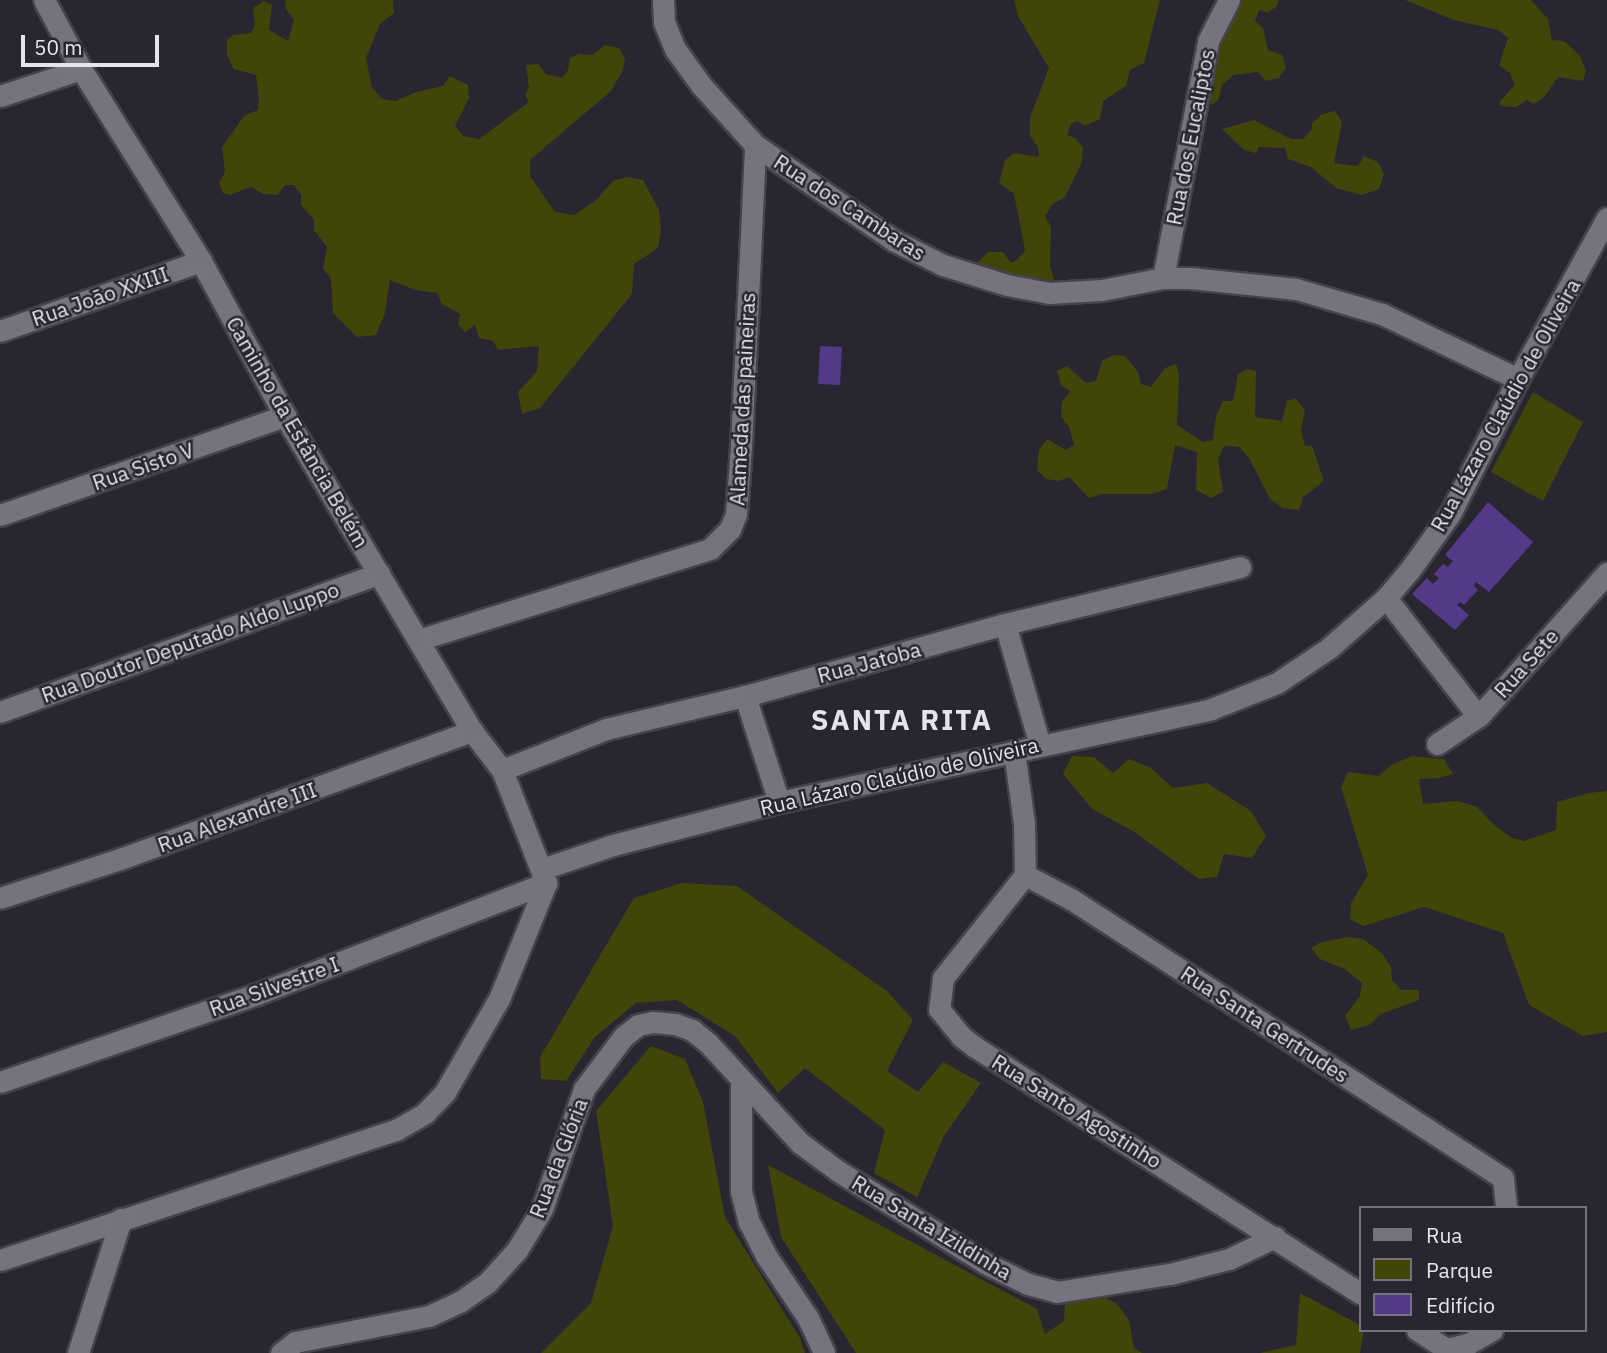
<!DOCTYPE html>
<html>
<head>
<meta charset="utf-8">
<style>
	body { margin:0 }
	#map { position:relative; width:1607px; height:1353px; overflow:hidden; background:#282630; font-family:"IBM Plex Sans",sans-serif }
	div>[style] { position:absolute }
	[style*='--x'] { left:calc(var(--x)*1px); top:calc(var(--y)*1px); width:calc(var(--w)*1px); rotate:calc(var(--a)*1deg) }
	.green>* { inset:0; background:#414509 }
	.building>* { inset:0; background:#553989 }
	.roads { filter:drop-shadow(2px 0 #44424b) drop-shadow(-2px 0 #44424b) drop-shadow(0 2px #44424b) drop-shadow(0 -2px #44424b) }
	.minor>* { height:21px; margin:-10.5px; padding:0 10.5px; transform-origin:10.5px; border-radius:10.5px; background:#76737f }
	span { translate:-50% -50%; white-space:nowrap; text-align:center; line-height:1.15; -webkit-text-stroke:5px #282630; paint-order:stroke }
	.street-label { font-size:21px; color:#e6e4eb }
	.district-label { font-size:28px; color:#e6e4eb; font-weight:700; letter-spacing:2px }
	.legend { position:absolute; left:1359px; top:1206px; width:228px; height:126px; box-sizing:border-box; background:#282630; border:2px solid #74727b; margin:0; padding:9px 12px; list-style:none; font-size:21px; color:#e6e4eb }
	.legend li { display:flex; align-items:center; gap:14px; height:35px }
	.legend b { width:35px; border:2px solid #74727b }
	.scale { position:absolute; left:21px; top:35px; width:138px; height:32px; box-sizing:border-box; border:4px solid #e6e4eb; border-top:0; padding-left:9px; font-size:21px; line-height:24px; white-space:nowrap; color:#e6e4eb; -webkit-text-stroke:5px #282630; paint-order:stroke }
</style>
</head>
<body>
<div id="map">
	<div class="green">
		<i style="clip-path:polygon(285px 0,393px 0,394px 13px,380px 24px,366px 58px,372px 87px,382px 99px,396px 101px,416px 92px,443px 86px,450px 76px,468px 85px,469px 98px,455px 126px,463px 136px,479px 139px,529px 102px,525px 95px,529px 88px,526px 65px,538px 64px,546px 74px,562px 78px,568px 70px,570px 58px,579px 54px,593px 55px,605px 45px,619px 48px,625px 59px,623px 70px,611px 91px,530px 160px,530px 176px,555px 212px,574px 215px,595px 201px,613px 181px,627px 177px,643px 180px,659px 210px,661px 231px,658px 248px,634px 264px,632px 294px,540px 408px,522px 414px,518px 392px,537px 371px,539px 346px,498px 350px,493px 341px,479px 338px,475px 325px,465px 332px,458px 324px,460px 314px,442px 304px,437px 293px,415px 290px,390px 280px,385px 313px,376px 335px,357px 337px,333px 313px,331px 278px,323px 269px,327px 247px,314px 230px,314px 220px,301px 205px,301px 195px,294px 185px,285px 185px,277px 195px,263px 194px,251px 187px,230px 195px,223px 193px,219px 183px,225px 172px,222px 147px,244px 116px,258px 110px,259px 100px,256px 75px,234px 69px,227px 55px,227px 40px,233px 35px,251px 33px,255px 25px,253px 8px,264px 1px,272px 5px,269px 30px,288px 41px,294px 20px,286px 9px)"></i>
		<i style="clip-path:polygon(1014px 0,1160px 0,1144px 63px,1130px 70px,1126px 86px,1103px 101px,1100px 119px,1085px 126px,1077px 121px,1071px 124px,1067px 135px,1075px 138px,1083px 148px,1082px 162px,1065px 197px,1053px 204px,1045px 216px,1051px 227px,1050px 266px,1054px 279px,1043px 287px,982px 272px,977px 263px,988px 252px,1003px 252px,1011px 263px,1017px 260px,1025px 250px,1014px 194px,999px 183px,1005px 160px,1014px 153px,1039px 157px,1038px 147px,1030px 136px,1030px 117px,1049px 68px,1018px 16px)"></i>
		<i style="clip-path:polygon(1239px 0,1279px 0,1276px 7px,1268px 12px,1259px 10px,1255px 21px,1263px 28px,1268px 50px,1282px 55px,1286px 67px,1279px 78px,1266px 81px,1258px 72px,1233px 75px,1222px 85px,1219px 99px,1212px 105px,1205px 93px,1215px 42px)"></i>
		<i style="clip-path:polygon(1405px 0,1531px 0,1548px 19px,1552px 40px,1564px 41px,1580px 56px,1586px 71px,1583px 81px,1558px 77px,1544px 97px,1534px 104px,1527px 100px,1516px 107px,1500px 106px,1500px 101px,1515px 85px,1510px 73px,1499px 65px,1508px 38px,1498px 30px,1454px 20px)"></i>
		<i style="clip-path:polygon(1335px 111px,1342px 122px,1334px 163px,1358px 166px,1364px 156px,1378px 162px,1384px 174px,1379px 189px,1362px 195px,1336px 188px,1311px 167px,1288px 159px,1285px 148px,1259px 147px,1256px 153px,1244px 150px,1222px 129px,1254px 120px,1291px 139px,1303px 139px,1312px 129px,1312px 123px,1322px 114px)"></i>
		<i style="clip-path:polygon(1114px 355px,1125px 356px,1138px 372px,1141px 384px,1151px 387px,1165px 368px,1176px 364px,1179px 375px,1177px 425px,1203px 442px,1213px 440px,1216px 416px,1223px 401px,1233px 401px,1238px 374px,1247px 369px,1256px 371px,1255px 417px,1282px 421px,1287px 401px,1295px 398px,1305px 410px,1301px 430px,1305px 446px,1312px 446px,1324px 481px,1303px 497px,1299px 510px,1283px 508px,1270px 499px,1249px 458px,1239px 447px,1224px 446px,1218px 459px,1223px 492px,1211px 498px,1196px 490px,1197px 452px,1175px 445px,1167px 489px,1152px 494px,1102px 494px,1089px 498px,1069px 477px,1059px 481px,1046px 479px,1037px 470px,1039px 450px,1047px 439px,1066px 450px,1074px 445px,1069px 427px,1061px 417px,1062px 402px,1070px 391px,1061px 385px,1057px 371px,1067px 366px,1086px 383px,1096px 381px,1102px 361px)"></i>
		<i style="clip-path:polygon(1533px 392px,1583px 422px,1543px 501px,1491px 472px)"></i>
		<i style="clip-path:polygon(1072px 756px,1094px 757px,1113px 773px,1129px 759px,1151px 768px,1173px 788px,1207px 783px,1251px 811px,1266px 836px,1252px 858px,1224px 854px,1217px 877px,1199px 879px,1133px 831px,1092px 809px,1063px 774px)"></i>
		<i style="clip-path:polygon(1412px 756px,1444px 759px,1453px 774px,1439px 778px,1419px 779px,1423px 804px,1458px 801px,1477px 807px,1495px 826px,1512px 838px,1524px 841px,1556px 830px,1557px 802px,1589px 793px,1607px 791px,1607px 1032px,1583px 1036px,1529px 1005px,1503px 933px,1424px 907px,1364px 926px,1350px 919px,1351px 903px,1368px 875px,1341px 787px,1348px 772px,1379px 776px,1391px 765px)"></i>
		<i style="clip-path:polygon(682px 883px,737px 886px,887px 991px,913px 1020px,887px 1071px,918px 1092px,943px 1062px,981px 1083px,944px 1136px,917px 1197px,874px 1173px,885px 1130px,805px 1068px,778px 1093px,735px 1036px,677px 1000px,636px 1003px,595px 1037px,566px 1081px,541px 1079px,540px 1057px,634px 898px)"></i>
		<i style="clip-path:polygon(1347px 937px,1363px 939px,1382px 953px,1391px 967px,1392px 980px,1401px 990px,1419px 990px,1419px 1000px,1381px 1014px,1369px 1025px,1351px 1030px,1345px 1016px,1360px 996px,1362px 983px,1345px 969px,1320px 959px,1311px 948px,1319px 943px)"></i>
		<i style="clip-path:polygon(651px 1046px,685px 1059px,703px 1102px,725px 1217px,800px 1338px,805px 1353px,541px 1353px,591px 1303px,613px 1226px,596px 1111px)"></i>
		<i style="clip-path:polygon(768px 1165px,1037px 1309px,1045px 1334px,1064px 1321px,1065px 1302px,1106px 1298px,1116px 1303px,1129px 1320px,1134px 1348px,1142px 1353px,856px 1353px,781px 1237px)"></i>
		<i style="clip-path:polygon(1300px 1293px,1360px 1325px,1360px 1330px,1364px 1330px,1360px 1353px,1260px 1353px,1296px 1345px)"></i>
	</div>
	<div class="building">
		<i style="clip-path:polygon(820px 346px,842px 347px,840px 385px,818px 384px)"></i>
		<i style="clip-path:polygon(1488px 502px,1533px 542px,1489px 592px,1476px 582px,1474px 586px,1478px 590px,1464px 605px,1460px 602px,1457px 605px,1469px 615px,1455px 630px,1412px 594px,1427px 578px,1433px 584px,1439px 578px,1434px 574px,1443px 564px,1448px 567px,1453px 561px,1445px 555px)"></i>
	</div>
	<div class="roads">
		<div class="minor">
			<i style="--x:663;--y:0;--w:22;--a:87"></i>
			<i style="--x:664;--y:22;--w:29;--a:68"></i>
			<i style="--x:675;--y:49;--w:44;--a:54.2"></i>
			<i style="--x:701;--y:85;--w:81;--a:48"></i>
			<i style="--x:755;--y:145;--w:168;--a:34.5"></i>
			<i style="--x:893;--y:240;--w:56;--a:26.6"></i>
			<i style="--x:943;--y:265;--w:67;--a:17.4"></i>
			<i style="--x:1007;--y:285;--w:43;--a:10.8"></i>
			<i style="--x:1049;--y:293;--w:53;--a:-3.2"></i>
			<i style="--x:1102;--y:290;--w:62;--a:-11.1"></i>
			<i style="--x:1163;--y:278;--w:27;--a:0"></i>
			<i style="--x:1190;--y:278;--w:107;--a:5.9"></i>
			<i style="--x:1296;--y:289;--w:90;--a:16.2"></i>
			<i style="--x:1382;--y:314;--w:151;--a:25.5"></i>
			<i style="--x:0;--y:96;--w:85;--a:-18.4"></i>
			<i style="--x:1163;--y:278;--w:241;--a:-79.2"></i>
			<i style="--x:1208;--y:41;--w:46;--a:-62.9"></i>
			<i style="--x:0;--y:331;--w:213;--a:-19.2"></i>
			<i style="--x:0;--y:515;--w:302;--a:-19.2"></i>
			<i style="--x:1386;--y:598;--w:150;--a:52.1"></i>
			<i style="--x:1005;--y:624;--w:126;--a:73.9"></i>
			<i style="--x:418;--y:640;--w:306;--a:-17.3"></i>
			<i style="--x:710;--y:549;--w:28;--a:-45"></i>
			<i style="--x:730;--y:529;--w:16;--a:-68"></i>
			<i style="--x:736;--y:514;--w:68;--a:-85.8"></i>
			<i style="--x:741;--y:446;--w:301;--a:-87.3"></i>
			<i style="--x:745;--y:696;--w:111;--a:72.2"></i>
			<i style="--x:0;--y:712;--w:404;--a:-20.1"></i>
			<i style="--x:1437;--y:744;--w:52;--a:-34"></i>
			<i style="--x:1480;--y:715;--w:191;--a:-48.2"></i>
			<i style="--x:1014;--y:751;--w:73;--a:82.1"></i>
			<i style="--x:1024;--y:823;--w:52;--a:88.9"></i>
			<i style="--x:502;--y:770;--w:112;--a:-21.5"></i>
			<i style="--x:606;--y:729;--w:143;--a:-13.4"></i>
			<i style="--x:745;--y:696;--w:270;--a:-15.5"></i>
			<i style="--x:1005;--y:624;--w:242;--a:-13.6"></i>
			<i style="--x:542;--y:869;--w:75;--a:-18.7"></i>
			<i style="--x:613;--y:845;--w:171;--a:-14.5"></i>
			<i style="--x:779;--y:802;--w:442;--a:-12.1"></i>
			<i style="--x:1211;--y:709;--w:71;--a:-21.5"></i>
			<i style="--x:1277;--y:683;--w:63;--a:-33.9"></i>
			<i style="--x:1329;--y:648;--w:76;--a:-41.3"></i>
			<i style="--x:1386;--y:598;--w:35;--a:-50"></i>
			<i style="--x:1409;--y:571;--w:70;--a:-54.3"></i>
			<i style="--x:1450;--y:514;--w:151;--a:-63.3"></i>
			<i style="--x:1518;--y:379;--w:184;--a:-61.1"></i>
			<i style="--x:1025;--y:875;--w:132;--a:128.5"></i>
			<i style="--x:943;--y:978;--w:31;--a:97"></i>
			<i style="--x:939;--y:1009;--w:36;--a:51"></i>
			<i style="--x:962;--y:1037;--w:16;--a:38"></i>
			<i style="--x:975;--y:1047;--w:457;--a:32.6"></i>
			<i style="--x:1025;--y:875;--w:52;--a:27.6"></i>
			<i style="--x:1071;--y:899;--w:514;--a:32.86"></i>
			<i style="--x:1503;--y:1178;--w:30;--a:84"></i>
			<i style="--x:0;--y:898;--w:126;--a:-18"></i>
			<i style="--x:120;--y:859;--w:375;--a:-20"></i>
			<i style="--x:741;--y:1079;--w:112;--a:90"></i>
			<i style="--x:741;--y:1191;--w:32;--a:76"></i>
			<i style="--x:749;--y:1222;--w:39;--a:63"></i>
			<i style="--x:767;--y:1257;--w:73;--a:56.1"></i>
			<i style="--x:808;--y:1318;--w:38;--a:65"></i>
			<i style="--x:0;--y:1082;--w:272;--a:-18.9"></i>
			<i style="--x:257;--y:994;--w:310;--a:-21"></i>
			<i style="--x:0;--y:1260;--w:417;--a:-18.2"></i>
			<i style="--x:396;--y:1130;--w:34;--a:-30"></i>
			<i style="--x:425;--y:1113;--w:29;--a:-46"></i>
			<i style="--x:445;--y:1092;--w:108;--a:-59.9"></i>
			<i style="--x:499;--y:999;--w:125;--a:-67.9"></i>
			<i style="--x:546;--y:883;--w:121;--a:-111.3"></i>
			<i style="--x:502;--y:770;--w:49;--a:-127.6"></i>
			<i style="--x:472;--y:731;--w:106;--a:-120.7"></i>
			<i style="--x:418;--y:640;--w:261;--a:-120.7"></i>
			<i style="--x:285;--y:416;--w:176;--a:-118.5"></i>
			<i style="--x:201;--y:261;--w:226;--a:-122"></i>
			<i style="--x:81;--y:69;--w:78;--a:-118.2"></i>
			<i style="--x:1417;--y:1330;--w:35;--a:33"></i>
			<i style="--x:1446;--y:1349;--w:23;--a:-13"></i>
			<i style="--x:1468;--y:1344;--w:28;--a:-30"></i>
			<i style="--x:78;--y:1353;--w:141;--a:-72.2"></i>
			<i style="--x:281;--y:1353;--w:18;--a:-38"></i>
			<i style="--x:295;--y:1342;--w:136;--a:-11"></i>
			<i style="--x:429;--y:1316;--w:35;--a:-25"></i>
			<i style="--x:461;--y:1301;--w:33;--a:-35"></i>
			<i style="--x:488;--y:1282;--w:43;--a:-47.8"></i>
			<i style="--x:517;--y:1250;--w:48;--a:-58.6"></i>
			<i style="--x:542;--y:1209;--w:127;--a:-70.7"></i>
			<i style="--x:584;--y:1089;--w:66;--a:-53"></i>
			<i style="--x:624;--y:1036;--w:18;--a:-38"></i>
			<i style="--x:638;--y:1025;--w:15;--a:-11"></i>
			<i style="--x:653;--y:1022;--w:22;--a:5"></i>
			<i style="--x:675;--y:1024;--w:18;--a:19"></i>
			<i style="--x:692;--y:1030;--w:22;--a:39"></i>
			<i style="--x:709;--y:1044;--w:134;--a:47.4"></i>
			<i style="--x:800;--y:1143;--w:47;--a:36.4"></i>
			<i style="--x:838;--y:1171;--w:173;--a:32"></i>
			<i style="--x:985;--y:1263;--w:48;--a:26"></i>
			<i style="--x:1028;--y:1284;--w:30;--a:15"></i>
			<i style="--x:1057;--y:1292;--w:114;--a:-9.1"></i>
			<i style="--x:1170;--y:1274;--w:61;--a:-14.3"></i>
			<i style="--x:1229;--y:1259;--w:51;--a:-25.6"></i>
		</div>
	</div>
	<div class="street-label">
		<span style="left:1190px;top:137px;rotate:-79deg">Rua dos Eucaliptos</span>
		<span style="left:850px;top:207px;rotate:33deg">Rua dos Cambaras</span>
		<span style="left:100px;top:296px;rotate:-19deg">Rua João XXIII</span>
		<span style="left:742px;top:399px;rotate:-87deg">Alameda das paineiras</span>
		<span style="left:1505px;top:405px;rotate:-61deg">Rua Lázaro Claúdio de Oliveira</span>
		<span style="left:298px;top:432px;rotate:60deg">Caminho da Estância Belém</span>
		<span style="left:143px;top:466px;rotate:-19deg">Rua Sisto V</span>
		<span style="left:190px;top:642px;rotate:-20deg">Rua Doutor Deputado Aldo Luppo</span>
		<span style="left:869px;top:662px;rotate:-15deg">Rua Jatoba</span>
		<span style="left:1526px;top:663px;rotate:-48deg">Rua Sete</span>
		<span style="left:899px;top:776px;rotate:-13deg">Rua Lázaro Claúdio de Oliveira</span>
		<span style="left:237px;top:817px;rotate:-20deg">Rua Alexandre III</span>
		<span style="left:274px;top:986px;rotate:-20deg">Rua Silvestre I</span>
		<span style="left:1265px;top:1024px;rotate:33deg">Rua Santa Gertrudes</span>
		<span style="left:1077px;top:1111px;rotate:32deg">Rua Santo Agostinho</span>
		<span style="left:558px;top:1158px;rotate:-69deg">Rua da Glória</span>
		<span style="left:932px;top:1227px;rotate:31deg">Rua Santa Izildinha</span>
	</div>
	<div class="district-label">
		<span style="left:902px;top:720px">SANTA RITA</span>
	</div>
	<ul class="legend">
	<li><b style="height:9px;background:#76737f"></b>Rua</li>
	<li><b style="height:19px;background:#414509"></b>Parque</li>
	<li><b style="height:19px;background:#553989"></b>Edifício</li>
	</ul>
	<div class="scale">50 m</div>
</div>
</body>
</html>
